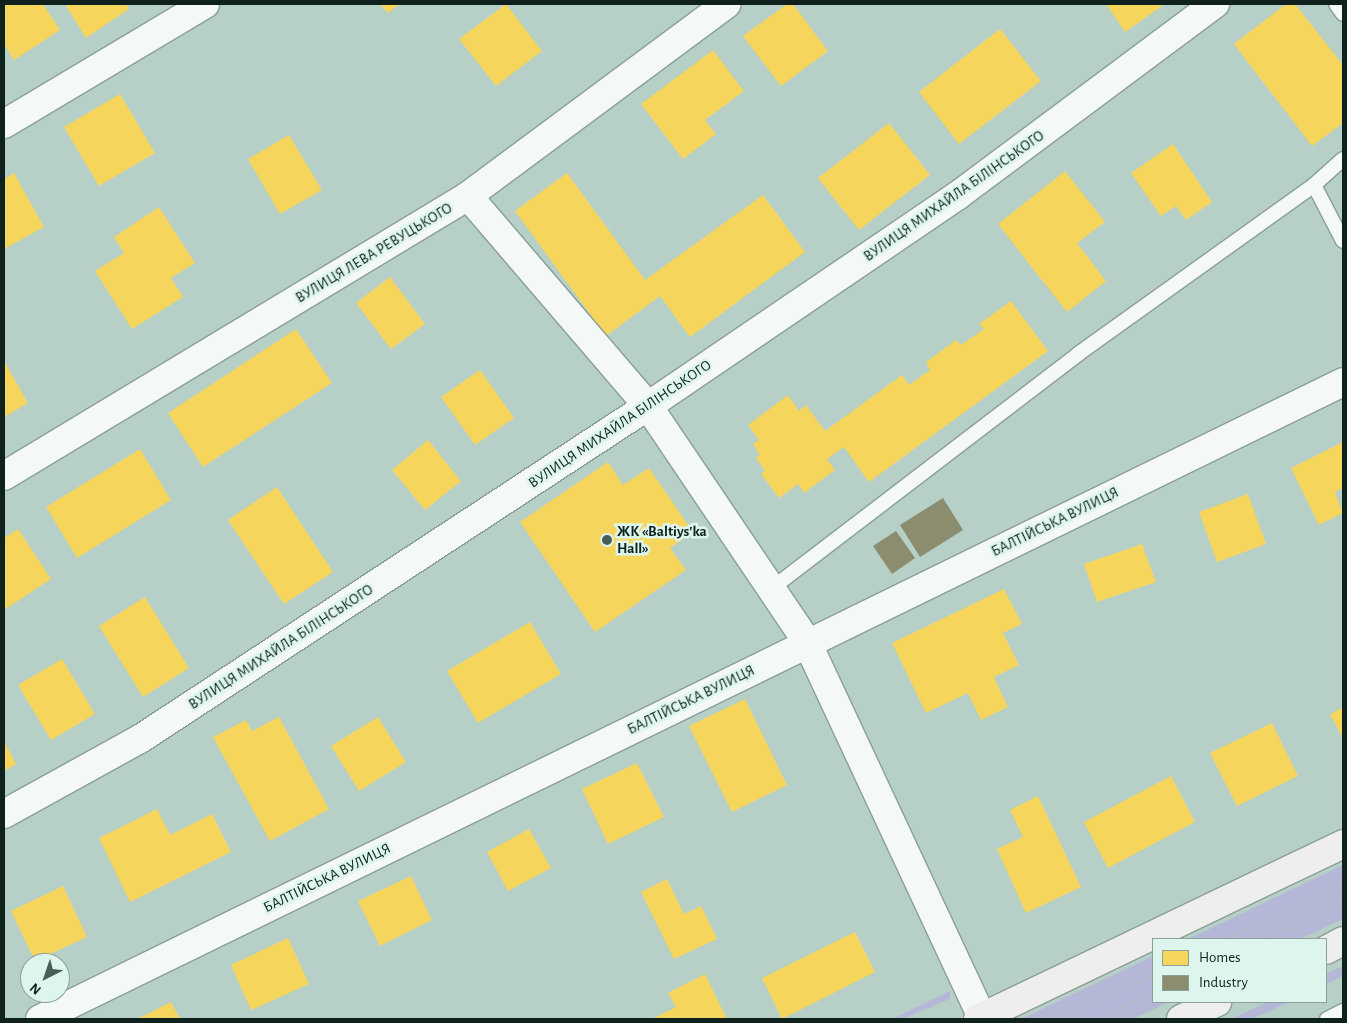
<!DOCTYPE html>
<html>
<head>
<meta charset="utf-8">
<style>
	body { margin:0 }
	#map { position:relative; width:1347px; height:1023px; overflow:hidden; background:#b6d0c8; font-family:"Alegreya Sans",sans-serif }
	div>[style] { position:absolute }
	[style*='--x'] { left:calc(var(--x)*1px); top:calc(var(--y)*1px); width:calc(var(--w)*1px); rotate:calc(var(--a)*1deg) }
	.green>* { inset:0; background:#b4b7d6 }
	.homes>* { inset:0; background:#f6d55c }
	.industry>* { inset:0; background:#8c8c6e }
	.roads { filter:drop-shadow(1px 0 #8a9e98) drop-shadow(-1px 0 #8a9e98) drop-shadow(0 1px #8a9e98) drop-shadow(0 -1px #8a9e98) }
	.service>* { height:14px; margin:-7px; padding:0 7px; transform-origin:7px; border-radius:7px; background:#f4f8f7 }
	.minor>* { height:28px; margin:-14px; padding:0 14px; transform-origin:14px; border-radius:14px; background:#f4f8f7 }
	.secondary>* { height:28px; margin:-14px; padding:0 14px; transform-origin:14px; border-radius:14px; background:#eeefec }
	.tram>* { height:1px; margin:-0.5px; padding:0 0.5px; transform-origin:0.5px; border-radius:0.5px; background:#b4bbb9 }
	.dots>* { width:14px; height:14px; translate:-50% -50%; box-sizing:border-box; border:2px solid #def5ee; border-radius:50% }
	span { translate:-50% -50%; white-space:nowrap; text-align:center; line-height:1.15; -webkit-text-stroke:5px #def5ee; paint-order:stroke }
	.street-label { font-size:15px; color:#0e211c }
	.poi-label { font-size:15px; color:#0e211c; font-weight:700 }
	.left { translate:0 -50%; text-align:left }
	.frame { position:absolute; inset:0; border:5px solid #0e211c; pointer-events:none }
	.legend { position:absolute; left:1152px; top:938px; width:175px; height:65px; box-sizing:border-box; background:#def5ee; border:1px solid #8ba09a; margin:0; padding:6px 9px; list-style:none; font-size:15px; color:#0e211c }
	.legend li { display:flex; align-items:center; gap:10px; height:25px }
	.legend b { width:25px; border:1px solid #8ba09a }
	.north { position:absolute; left:20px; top:953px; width:50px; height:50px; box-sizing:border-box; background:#def5ee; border:1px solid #8ba09a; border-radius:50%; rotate:221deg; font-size:14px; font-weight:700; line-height:20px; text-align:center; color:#0e211c }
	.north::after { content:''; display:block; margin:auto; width:18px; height:22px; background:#495e58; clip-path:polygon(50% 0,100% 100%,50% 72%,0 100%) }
</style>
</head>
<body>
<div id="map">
	<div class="green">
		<i style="clip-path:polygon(1343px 865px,1343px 919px,1300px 939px,1188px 939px)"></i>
		<i style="clip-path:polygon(1153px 956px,1153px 1002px,1169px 1002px,1133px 1019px,1021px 1019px)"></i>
		<i style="clip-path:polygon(1343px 966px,1343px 976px,1326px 984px,1326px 974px)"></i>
		<i style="clip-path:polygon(950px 991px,950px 999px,902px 1019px,892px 1019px)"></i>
		<i style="clip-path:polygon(1268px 1002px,1289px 1002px,1252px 1019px,1231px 1019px)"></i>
	</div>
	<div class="homes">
		<i style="clip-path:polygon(4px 4px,43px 4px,60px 30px,14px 60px,4px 44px)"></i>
		<i style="clip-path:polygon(69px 4px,126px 4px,129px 9px,86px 38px,66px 6px)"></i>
		<i style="clip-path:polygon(380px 4px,400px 4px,388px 13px)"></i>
		<i style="clip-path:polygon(506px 4px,542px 51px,496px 86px,459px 39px)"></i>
		<i style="clip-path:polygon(787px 4px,793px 4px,828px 51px,781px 86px,743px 36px)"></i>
		<i style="clip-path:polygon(1106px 4px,1165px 4px,1125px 32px)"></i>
		<i style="clip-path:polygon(1286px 4px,1295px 4px,1343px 65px,1343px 123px,1312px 146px,1234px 44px)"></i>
		<i style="clip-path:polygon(1000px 29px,1041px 81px,959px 144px,919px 92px)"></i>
		<i style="clip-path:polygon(713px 50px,744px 91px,705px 120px,716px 134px,683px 159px,641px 104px)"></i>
		<i style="clip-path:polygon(120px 94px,155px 153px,99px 186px,64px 127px)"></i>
		<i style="clip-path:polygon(889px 123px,930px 175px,859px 230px,818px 178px)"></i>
		<i style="clip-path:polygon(289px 135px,322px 190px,280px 214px,248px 159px)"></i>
		<i style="clip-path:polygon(1173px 144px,1212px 202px,1186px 220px,1176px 206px,1161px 216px,1131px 173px)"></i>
		<i style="clip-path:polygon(1065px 171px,1105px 222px,1077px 243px,1106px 281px,1067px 312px,998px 224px)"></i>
		<i style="clip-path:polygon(14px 173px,44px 227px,4px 249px,4px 179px)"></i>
		<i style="clip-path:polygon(567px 173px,645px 280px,763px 195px,805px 252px,690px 337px,660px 296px,606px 336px,515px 211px)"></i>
		<i style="clip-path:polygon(159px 207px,195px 263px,171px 278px,183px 297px,132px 329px,95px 271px,124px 253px,114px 237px)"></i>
		<i style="clip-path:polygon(390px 277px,425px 324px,391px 349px,356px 303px)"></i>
		<i style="clip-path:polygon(1011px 301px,1048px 351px,869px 482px,844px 447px,827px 459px,835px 470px,804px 493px,798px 484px,779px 498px,761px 474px,765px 471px,756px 458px,760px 455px,753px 444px,759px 440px,748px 425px,788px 395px,799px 411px,806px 405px,825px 431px,902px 375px,909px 385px,930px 370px,926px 362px,956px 340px,961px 345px,984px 329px,979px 324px)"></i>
		<i style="clip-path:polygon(296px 329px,332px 383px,203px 467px,168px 413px)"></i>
		<i style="clip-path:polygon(4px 361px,28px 403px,4px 417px)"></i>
		<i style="clip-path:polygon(480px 370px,514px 418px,475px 445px,441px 397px)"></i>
		<i style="clip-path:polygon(428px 440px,461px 481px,425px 510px,392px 470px)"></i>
		<i style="clip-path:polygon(1343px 442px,1343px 488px,1335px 492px,1343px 513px,1319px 525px,1291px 468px)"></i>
		<i style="clip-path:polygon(140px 449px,171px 500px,77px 558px,46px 507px)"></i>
		<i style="clip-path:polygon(608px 462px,623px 485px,649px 468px,693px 532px,670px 548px,686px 570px,595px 632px,520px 522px)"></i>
		<i style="clip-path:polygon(277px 487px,333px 572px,284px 604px,228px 520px)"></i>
		<i style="clip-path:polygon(1248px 494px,1266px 544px,1217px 562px,1199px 512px)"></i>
		<i style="clip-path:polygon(18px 529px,51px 579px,4px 610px,4px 538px)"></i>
		<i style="clip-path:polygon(1142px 544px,1156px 582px,1097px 602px,1084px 564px)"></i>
		<i style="clip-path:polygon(1004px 589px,1022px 624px,1003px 633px,1019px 665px,994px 677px,1008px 707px,981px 720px,968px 693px,926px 713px,892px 643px)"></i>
		<i style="clip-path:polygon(145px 597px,189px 668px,143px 697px,99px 626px)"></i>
		<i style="clip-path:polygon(530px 622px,561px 674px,478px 723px,447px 671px)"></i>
		<i style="clip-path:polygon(62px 659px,95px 714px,51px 740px,18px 685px)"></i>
		<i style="clip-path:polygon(745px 699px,787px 785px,732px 812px,689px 726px)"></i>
		<i style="clip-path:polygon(1343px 707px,1343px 738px,1330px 715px)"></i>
		<i style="clip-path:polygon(279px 717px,329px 809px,270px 841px,213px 737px,246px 720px,252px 731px)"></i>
		<i style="clip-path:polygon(378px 717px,406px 762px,359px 791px,331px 746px)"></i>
		<i style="clip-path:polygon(1272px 723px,1298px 776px,1237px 806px,1210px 753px)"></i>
		<i style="clip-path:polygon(4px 741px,16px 764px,4px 771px)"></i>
		<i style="clip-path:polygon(637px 763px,664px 817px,608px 844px,582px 789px)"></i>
		<i style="clip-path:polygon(1171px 776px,1195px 822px,1108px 868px,1084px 822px)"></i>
		<i style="clip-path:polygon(1038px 796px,1081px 887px,1026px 913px,997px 849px,1023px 837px,1010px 810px)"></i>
		<i style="clip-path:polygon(157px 809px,170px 835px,212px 814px,231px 852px,130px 902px,99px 838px)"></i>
		<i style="clip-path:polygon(529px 829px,551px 868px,508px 891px,487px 852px)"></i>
		<i style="clip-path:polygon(411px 876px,432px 920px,380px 946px,358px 901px)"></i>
		<i style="clip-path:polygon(667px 879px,684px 914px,701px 906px,717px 939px,674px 959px,641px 892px)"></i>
		<i style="clip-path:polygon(63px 886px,87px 937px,35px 961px,11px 911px)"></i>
		<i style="clip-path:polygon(855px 932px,875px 972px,782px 1019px,762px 978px)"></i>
		<i style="clip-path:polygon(288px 938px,309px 984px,251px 1010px,231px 965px)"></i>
		<i style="clip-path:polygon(705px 974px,727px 1019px,652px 1019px,676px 1007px,668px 993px)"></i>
		<i style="clip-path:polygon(171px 1002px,180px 1019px,137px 1019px)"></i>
	</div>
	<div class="industry">
		<i style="clip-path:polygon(943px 498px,963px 530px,920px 557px,900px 525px)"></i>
		<i style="clip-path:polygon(896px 531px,915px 558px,892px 574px,873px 546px)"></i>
	</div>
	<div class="roads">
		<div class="service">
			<i style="--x:1336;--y:4;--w:12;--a:55"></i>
			<i style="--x:1314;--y:185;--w:39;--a:-42"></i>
			<i style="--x:771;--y:589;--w:387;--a:-37.4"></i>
			<i style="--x:1078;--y:354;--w:290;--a:-35.6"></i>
			<i style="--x:1314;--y:185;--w:63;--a:62.6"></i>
			<i style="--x:1327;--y:1019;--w:18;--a:-27"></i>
		</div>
		<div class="minor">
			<i style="--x:4;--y:124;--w:234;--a:-30.8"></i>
			<i style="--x:468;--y:196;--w:277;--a:49.4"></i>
			<i style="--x:648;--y:406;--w:285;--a:56"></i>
			<i style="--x:807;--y:642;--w:414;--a:65"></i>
			<i style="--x:4;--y:476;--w:542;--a:-31.11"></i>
			<i style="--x:468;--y:196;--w:322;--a:-36.6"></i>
			<i style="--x:4;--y:814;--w:155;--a:-28.9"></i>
			<i style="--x:140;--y:739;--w:607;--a:-33.25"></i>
			<i style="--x:648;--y:406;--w:374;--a:-34.2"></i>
			<i style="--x:957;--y:196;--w:322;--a:-36.7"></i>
			<i style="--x:40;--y:1019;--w:1450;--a:-26.05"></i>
		</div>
		<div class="secondary">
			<i style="--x:1326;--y:950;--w:19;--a:-28"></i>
			<i style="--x:978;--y:1019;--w:405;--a:-25.6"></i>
			<i style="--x:1181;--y:1019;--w:40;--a:-25"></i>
		</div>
	</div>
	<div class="tram">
		<i style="--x:1226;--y:939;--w:130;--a:-25.6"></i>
		<i style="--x:1265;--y:939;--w:87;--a:-26"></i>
		<i style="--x:1059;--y:1019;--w:104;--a:-25.6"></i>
		<i style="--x:1098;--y:1019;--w:61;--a:-25.3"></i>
	</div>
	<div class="dots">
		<i style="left:607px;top:540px;background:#495e58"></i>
	</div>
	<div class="street-label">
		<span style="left:954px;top:196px;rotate:-35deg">ВУЛИЦЯ МИХАЙЛА БІЛІНСЬКОГО</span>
		<span style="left:374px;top:253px;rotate:-31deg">ВУЛИЦЯ ЛЕВА РЕВУЦЬКОГО</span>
		<span style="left:620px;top:424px;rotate:-34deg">ВУЛИЦЯ МИХАЙЛА БІЛІНСЬКОГО</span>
		<span style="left:1055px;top:522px;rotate:-26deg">БАЛТІЙСЬКА ВУЛИЦЯ</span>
		<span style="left:281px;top:647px;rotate:-33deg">ВУЛИЦЯ МИХАЙЛА БІЛІНСЬКОГО</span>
		<span style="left:691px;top:700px;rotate:-26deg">БАЛТІЙСЬКА ВУЛИЦЯ</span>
		<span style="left:327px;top:878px;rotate:-26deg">БАЛТІЙСЬКА ВУЛИЦЯ</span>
	</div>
	<div class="poi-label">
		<span class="left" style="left:617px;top:540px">ЖК «Baltiysʹka<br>Hall»</span>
	</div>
	<div class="frame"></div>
	<ul class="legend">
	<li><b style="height:14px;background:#f6d55c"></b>Homes</li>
	<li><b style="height:14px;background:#8c8c6e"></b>Industry</li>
	</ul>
	<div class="north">N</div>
</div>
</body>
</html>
